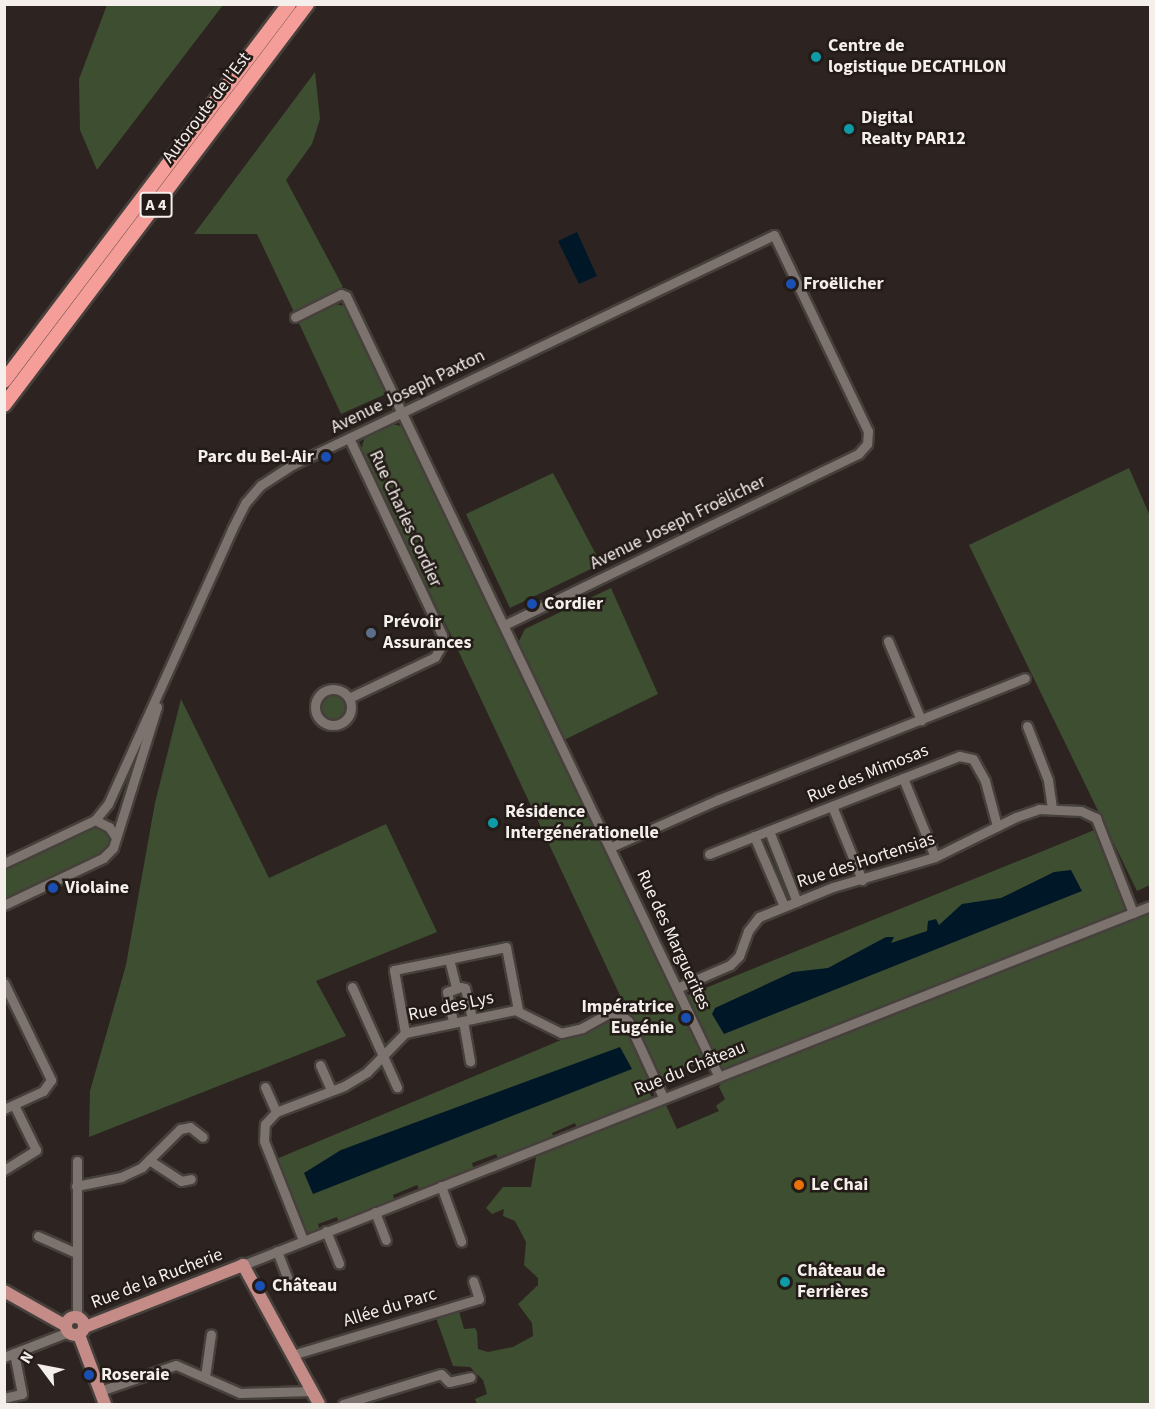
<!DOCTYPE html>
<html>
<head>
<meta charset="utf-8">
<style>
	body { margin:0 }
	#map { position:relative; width:1155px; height:1409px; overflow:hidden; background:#2d2421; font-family:"Source Sans 3",sans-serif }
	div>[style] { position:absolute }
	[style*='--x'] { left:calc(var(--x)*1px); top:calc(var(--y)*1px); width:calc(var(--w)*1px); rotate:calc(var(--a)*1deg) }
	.green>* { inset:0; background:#3e4e30 }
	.round { border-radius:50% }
	.water>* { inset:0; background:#001728 }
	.roads { filter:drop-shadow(2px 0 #46403c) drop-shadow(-2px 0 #46403c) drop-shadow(0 2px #46403c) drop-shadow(0 -2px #46403c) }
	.minor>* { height:9px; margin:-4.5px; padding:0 4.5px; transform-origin:4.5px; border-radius:4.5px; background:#7d736e }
	.minor>.ring { margin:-4.5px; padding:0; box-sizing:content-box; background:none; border:9px solid #7d736e; border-radius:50% }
	.major>* { height:12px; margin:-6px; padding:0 6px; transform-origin:6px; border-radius:6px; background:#c58c87 }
	.major>.ring { margin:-6px; padding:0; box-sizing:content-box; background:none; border:12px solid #c58c87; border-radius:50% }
	.highway>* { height:14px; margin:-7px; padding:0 7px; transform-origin:7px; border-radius:7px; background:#f59d98 }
	.dots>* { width:16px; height:16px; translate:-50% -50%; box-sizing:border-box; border:3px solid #231b17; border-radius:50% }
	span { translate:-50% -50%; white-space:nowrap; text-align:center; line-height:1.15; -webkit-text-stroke:5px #231b17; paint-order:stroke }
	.shield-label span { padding:2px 4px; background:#231b17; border:2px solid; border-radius:4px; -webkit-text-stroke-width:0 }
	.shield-label { font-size:16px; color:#f5efec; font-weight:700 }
	.poi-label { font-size:18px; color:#f5efec; font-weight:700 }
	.left { translate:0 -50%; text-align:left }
	.right { translate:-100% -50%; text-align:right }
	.street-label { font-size:18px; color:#f5efec }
	.frame { position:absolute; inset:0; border:6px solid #f5efec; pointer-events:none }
	.north { position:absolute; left:12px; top:1337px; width:60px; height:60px; -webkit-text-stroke:4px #231b17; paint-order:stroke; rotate:302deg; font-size:16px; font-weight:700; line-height:24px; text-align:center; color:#f5efec }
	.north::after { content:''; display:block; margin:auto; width:21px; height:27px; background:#f5efec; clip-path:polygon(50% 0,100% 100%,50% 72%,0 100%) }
</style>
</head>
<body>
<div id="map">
	<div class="green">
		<i style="clip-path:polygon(107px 5px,223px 5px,97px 170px,80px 130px,79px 79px)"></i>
		<i style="clip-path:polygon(315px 72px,320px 119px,312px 144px,286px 180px,343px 287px,294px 312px,257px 234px,194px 234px)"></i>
		<i style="clip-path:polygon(335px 304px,344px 306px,388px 393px,341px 414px,298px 321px)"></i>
		<i style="clip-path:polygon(391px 424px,401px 426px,409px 433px,709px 1066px,700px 1070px,694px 1066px,681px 1067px,673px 1081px,662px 1085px,449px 631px,360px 453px,365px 437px)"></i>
		<i style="clip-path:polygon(1129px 468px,1150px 516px,1150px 885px,1137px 891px,969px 545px)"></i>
		<i style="clip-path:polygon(553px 473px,601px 564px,510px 608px,466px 514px)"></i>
		<i style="clip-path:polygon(611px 588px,658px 694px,564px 740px,518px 643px,525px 629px)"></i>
		<i class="round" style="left:319px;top:693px;width:26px;height:26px"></i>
		<i style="clip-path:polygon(181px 699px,269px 878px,386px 824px,437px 932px,316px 981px,346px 1036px,89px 1137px,90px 1091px,126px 965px,155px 803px)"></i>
		<i style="clip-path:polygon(97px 825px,111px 835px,106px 852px,5px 900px,5px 868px)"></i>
		<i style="clip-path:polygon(1097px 829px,1129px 921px,1150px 911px,1150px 1404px,477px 1404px,475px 1399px,487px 1394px,483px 1380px,470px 1367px,453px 1366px,435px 1315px,458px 1308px,464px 1329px,475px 1328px,477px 1332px,478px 1349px,488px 1352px,513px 1347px,533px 1336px,532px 1323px,518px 1304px,538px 1285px,538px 1278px,524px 1265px,526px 1242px,515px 1221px,503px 1216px,504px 1209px,492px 1214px,486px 1208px,503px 1187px,531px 1187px,537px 1151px,664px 1101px,677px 1129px,719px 1111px,716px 1106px,725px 1099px,719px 1087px,723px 1081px,720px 1070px,686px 996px)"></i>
		<i style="clip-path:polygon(616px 1017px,622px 1018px,655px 1086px,648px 1089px,652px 1098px,578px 1130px,575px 1123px,552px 1133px,554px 1139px,499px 1160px,496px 1154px,472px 1163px,474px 1170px,420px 1191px,417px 1185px,393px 1195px,395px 1201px,339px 1223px,337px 1217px,318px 1224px,320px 1231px,305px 1233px,274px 1160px)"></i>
	</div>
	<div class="water">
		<i style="clip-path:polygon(577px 232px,597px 276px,579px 284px,558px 241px)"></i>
		<i style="clip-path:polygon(1071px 870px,1082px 891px,724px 1034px,712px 1014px,715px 1008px,793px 972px,828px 968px,886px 937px,894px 937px,891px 943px,927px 931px,928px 921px,936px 919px,939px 925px,962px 904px,1001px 898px,1054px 872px)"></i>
		<i style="clip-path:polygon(620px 1047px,632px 1069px,313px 1194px,304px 1173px,341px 1150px)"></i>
	</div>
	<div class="roads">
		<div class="minor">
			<i style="--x:295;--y:317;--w:51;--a:-26.6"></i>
			<i style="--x:341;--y:294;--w:5;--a:22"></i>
			<i style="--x:346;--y:296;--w:863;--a:64.47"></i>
			<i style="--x:349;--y:438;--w:218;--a:64.7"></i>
			<i style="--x:442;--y:635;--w:8;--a:83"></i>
			<i style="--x:443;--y:643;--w:16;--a:120"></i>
			<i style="--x:435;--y:657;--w:95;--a:154.5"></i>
			<i style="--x:888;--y:641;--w:86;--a:67.3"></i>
			<i class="ring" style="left:315px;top:689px;width:27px;height:27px"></i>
			<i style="--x:1027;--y:726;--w:58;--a:68.7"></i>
			<i style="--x:1048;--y:780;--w:29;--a:82"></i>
			<i style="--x:903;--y:778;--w:85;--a:67.9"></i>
			<i style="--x:832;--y:806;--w:80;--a:67.9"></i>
			<i style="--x:95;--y:820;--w:16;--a:27"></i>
			<i style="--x:109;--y:827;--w:11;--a:56"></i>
			<i style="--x:769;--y:831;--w:76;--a:68.5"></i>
			<i style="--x:754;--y:836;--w:76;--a:66.8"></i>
			<i style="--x:611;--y:847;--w:116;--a:-23.9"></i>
			<i style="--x:717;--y:800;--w:331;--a:-21.6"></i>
			<i style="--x:709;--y:854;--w:269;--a:-21.4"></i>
			<i style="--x:959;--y:756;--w:14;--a:12"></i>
			<i style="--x:973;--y:759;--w:25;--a:61"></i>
			<i style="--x:985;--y:781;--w:47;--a:75.1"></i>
			<i style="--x:4;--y:863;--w:101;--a:-25.3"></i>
			<i style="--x:95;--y:820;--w:21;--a:-51"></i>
			<i style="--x:108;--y:804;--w:302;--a:-65.7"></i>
			<i style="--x:232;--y:529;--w:30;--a:-63"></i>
			<i style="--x:246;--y:502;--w:23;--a:-49"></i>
			<i style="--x:261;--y:485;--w:37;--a:-33"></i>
			<i style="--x:292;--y:465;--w:534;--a:-25.51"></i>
			<i style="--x:774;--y:235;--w:217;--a:64.4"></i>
			<i style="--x:868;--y:431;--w:13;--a:94"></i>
			<i style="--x:867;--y:444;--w:13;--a:132"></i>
			<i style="--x:858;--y:454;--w:393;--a:154.2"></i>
			<i style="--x:4;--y:905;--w:110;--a:-25.4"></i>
			<i style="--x:103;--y:858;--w:14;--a:-45"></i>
			<i style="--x:113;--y:848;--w:148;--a:-72.7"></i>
			<i style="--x:449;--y:959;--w:30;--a:76"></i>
			<i style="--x:4;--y:983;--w:108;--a:64.1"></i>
			<i style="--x:51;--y:1080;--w:14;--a:126"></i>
			<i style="--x:43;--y:1091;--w:43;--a:155.2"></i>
			<i style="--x:352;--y:987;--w:110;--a:65.8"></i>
			<i style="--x:677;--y:988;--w:58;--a:-23.5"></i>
			<i style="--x:730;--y:965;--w:13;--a:-45"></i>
			<i style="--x:739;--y:956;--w:27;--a:-70"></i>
			<i style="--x:748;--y:931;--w:18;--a:-52"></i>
			<i style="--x:759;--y:917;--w:80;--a:-22.1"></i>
			<i style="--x:833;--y:887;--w:106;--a:-16.4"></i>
			<i style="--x:935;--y:857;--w:90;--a:-26.3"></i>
			<i style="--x:1016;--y:817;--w:24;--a:-19"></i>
			<i style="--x:1039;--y:809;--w:42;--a:2.7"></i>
			<i style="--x:1081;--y:811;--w:17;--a:25"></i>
			<i style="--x:1096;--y:818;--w:102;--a:68.7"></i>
			<i style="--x:463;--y:1021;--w:41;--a:80.1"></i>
			<i style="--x:453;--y:1022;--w:31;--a:-101"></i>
			<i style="--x:447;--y:992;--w:14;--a:-21"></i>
			<i style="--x:460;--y:987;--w:5;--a:11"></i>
			<i style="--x:465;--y:988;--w:32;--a:77"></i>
			<i style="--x:405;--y:1033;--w:64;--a:-99.9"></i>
			<i style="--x:394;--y:970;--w:60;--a:-11.5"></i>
			<i style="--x:453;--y:958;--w:54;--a:-11.7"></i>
			<i style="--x:506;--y:947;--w:64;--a:79.2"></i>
			<i style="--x:320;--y:1065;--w:27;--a:66"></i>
			<i style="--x:265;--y:1087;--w:27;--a:66"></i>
			<i style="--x:149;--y:1160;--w:38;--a:33"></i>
			<i style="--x:181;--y:1181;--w:10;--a:-11"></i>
			<i style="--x:77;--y:1161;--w:156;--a:90"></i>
			<i style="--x:4;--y:1170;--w:38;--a:-32"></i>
			<i style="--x:36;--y:1150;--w:50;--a:-116.1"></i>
			<i style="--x:76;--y:1186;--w:46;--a:-11.3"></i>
			<i style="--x:121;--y:1177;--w:23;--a:-25"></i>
			<i style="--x:142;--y:1167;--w:54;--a:-45"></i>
			<i style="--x:180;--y:1129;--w:10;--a:-11"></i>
			<i style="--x:190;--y:1127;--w:16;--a:38"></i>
			<i style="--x:441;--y:1186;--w:59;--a:70"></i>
			<i style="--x:375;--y:1212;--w:30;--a:69"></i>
			<i style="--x:326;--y:1231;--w:35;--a:68"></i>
			<i style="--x:38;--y:1236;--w:39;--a:24"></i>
			<i style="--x:303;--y:1240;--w:106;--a:-111.5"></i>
			<i style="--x:264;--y:1141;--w:17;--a:-87"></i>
			<i style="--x:265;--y:1124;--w:16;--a:-47"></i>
			<i style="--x:276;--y:1112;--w:73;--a:-20.9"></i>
			<i style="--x:344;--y:1086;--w:27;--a:-31"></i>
			<i style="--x:367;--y:1072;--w:54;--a:-45.7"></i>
			<i style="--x:405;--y:1033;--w:112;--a:-11.8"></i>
			<i style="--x:515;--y:1010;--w:51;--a:26.6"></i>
			<i style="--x:561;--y:1033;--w:22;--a:-13"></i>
			<i style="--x:582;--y:1028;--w:29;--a:-29"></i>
			<i style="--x:607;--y:1014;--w:14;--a:4"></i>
			<i style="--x:621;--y:1015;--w:9;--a:41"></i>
			<i style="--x:628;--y:1021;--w:84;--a:65.3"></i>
			<i style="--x:277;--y:1251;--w:33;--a:69"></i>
			<i style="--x:243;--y:1265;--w:975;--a:-21.59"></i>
			<i style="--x:292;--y:1355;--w:195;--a:-16.7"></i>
			<i style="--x:479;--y:1299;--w:19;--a:-108"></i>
			<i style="--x:4;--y:1357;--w:69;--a:-21.3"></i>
			<i style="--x:205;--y:1377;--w:43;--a:-82.1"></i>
			<i style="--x:100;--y:1391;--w:80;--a:-18.9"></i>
			<i style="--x:176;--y:1365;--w:70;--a:23.6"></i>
			<i style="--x:240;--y:1393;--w:72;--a:-1.6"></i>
			<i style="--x:4;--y:1398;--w:18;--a:-13"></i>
			<i style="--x:22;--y:1394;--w:42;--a:-101"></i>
			<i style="--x:343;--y:1404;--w:102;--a:-17"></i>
			<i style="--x:441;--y:1374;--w:11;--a:45"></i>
			<i style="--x:449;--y:1382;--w:22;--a:-13"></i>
		</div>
		<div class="major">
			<i style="--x:4;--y:1291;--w:71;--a:29.4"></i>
			<i class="ring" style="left:66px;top:1317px;width:6px;height:6px"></i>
			<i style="--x:85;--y:1327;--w:170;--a:-21.4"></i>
			<i style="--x:243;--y:1265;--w:158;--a:61.3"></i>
			<i style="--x:79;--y:1335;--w:74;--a:69.4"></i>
		</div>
		<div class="highway">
			<i style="--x:4;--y:381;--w:473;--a:-52.9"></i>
			<i style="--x:4;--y:405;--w:503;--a:-52.92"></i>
		</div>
	</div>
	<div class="dots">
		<i style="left:816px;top:57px;background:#0f9aa8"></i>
		<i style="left:849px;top:129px;background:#0f9aa8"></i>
		<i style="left:791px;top:284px;background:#1a4fb4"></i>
		<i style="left:326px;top:457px;background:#1a4fb4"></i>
		<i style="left:532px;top:604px;background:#1a4fb4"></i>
		<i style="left:371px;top:633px;background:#5c6f8a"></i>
		<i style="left:493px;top:823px;background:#0f9aa8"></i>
		<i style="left:53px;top:888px;background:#1a4fb4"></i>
		<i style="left:686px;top:1018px;background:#1a4fb4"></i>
		<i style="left:799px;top:1185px;background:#e8710a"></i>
		<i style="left:785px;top:1282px;background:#0f9aa8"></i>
		<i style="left:260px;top:1286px;background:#1a4fb4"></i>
		<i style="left:89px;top:1375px;background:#1a4fb4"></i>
	</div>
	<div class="shield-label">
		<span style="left:156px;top:205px">A 4</span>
	</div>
	<div class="poi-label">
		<span class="left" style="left:828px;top:57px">Centre de<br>logistique DECATHLON</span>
		<span class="left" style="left:861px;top:129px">Digital<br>Realty PAR12</span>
		<span class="left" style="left:803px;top:284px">Froëlicher</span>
		<span class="right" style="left:314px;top:457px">Parc du Bel-Air</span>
		<span class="left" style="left:544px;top:604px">Cordier</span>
		<span class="left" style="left:383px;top:633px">Prévoir<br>Assurances</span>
		<span class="left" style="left:505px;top:823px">Résidence<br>Intergénérationelle</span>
		<span class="left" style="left:65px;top:888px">Violaine</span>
		<span class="right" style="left:674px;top:1018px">Impératrice<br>Eugénie</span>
		<span class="left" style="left:811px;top:1185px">Le Chai</span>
		<span class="left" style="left:797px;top:1282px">Château de<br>Ferrières</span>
		<span class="left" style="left:272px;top:1286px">Château</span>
		<span class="left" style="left:101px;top:1375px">Roseraie</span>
	</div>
	<div class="street-label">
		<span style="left:207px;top:108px;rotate:-53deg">Autoroute de l’Est</span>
		<span style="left:408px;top:392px;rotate:-26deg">Avenue Joseph Paxton</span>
		<span style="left:405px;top:519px;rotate:65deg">Rue Charles Cordier</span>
		<span style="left:678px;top:523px;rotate:-26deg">Avenue Joseph Froëlicher</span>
		<span style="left:868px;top:774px;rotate:-22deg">Rue des Mimosas</span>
		<span style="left:866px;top:861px;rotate:-18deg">Rue des Hortensias</span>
		<span style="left:673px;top:940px;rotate:65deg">Rue des Marguerites</span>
		<span style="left:451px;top:1007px;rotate:-12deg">Rue des Lys</span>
		<span style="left:690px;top:1069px;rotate:-22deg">Rue du Château</span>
		<span style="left:157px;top:1279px;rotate:-21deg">Rue de la Rucherie</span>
		<span style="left:390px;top:1308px;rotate:-17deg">Allée du Parc</span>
	</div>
	<div class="frame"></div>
	<div class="north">N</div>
</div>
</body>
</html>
